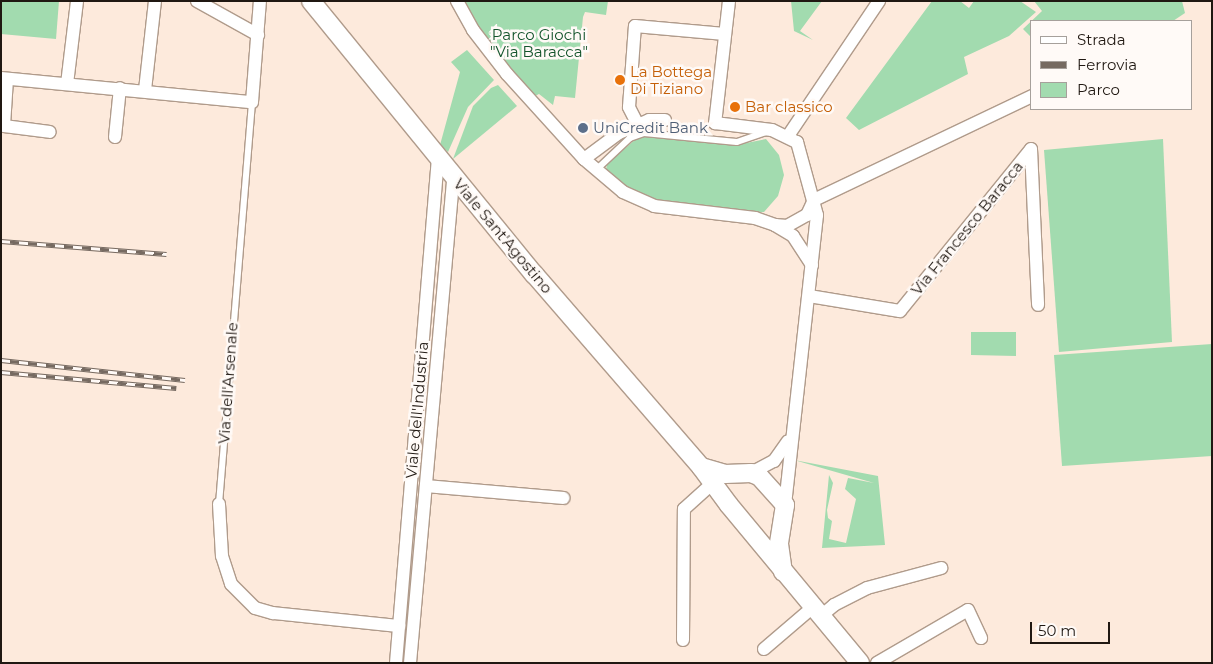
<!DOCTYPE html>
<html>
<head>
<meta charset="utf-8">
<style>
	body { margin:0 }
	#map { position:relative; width:1213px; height:664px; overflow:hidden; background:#fdeadc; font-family:Montserrat,sans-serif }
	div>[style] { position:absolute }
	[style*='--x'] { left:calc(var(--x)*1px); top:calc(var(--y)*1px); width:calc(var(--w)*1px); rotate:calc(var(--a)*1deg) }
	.green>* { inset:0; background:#a2dbaf }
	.roads { filter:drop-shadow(1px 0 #b09b8b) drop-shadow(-1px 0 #b09b8b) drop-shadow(0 1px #b09b8b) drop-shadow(0 -1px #b09b8b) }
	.service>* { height:6px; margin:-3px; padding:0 3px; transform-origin:3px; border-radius:3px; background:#fff }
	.minor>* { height:12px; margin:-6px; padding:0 6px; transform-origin:6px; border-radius:6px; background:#fff }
	.secondary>* { height:18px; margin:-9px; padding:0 9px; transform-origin:9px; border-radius:9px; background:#fff }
	.rail>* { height:5px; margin-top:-2.5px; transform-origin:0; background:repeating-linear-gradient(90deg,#fffaf7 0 9px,#766a61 0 18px); box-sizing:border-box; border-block:1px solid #766a61 }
	.dots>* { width:14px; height:14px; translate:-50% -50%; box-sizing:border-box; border:2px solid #fffaf7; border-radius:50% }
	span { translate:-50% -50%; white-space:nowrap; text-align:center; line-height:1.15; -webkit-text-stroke:5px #fffaf7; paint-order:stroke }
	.park-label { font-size:15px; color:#13542b }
	.food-label { font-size:15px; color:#c56008 }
	.left { translate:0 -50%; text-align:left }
	.service-label { font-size:15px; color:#4e5e75 }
	.street-label { font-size:15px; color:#201812 }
	.frame { position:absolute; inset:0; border:2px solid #201812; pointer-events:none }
	.legend { position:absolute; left:1030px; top:20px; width:162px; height:90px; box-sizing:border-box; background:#fffaf7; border:1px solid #a6a09b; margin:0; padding:6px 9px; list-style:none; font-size:15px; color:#201812 }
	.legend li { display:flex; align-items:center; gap:10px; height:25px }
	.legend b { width:25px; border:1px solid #a6a09b }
	.scale { position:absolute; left:1030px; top:622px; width:80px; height:22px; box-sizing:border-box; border:2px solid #201812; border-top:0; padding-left:6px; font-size:15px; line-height:18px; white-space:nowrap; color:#201812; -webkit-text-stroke:4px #fffaf7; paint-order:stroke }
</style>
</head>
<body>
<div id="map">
	<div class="green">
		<i style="clip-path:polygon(1px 1px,59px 1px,56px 39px,1px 34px)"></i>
		<i style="clip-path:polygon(460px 1px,608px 1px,606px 15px,585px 12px,583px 17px,575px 98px,555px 96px,553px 105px,539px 94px,533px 97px,476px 32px)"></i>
		<i style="clip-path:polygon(791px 1px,822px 1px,800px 31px,813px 40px,794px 31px)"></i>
		<i style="clip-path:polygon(932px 1px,960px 1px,969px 8px,974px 1px,1020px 1px,1036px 12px,1009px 36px,964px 57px,968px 74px,859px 130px,846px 118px)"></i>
		<i style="clip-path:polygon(1034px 1px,1182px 1px,1185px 13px,1173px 21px,1032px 21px,1032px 38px,1023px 29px,1042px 11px)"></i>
		<i style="clip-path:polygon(467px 50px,494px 80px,468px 107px,448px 152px,440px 145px,460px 72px,451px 62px)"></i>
		<i style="clip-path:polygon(498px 85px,517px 106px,453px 159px,473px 106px,491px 88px)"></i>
		<i style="clip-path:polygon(652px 135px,736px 145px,766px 139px,779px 155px,784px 175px,778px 196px,764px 212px,745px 213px,651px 199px,623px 187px,606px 170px,607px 164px,637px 138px)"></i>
		<i style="clip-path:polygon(1163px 139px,1172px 342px,1059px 352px,1044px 150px)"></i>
		<i style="clip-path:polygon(971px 332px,1016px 332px,1016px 356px,971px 355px)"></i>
		<i style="clip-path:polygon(1212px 344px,1212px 456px,1062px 466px,1054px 355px)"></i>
		<i style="clip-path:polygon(794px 460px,878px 476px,885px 545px,822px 548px,829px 475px,833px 483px,827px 510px,828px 518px,832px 521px,829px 539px,846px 543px,856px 499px,845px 489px,848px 478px,874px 483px)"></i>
	</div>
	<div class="roads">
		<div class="service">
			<i style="--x:596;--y:170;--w:47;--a:-43.3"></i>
			<i style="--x:630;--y:138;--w:15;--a:-20"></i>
			<i style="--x:644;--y:133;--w:93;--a:5.5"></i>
			<i style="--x:737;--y:142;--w:31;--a:-19"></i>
			<i style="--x:219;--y:504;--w:403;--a:-85.3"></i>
		</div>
		<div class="minor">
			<i style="--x:197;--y:1;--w:70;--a:29.1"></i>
			<i style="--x:457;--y:1;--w:33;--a:61"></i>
			<i style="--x:473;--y:30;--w:56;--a:52.3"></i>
			<i style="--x:507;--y:74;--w:115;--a:47.8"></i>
			<i style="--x:584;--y:159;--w:51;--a:40.2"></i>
			<i style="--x:623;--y:192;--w:34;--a:24"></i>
			<i style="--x:654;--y:206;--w:102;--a:6.8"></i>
			<i style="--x:755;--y:218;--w:21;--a:19"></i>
			<i style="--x:775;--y:225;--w:21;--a:31"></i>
			<i style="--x:793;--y:236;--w:35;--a:57"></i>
			<i style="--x:729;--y:1;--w:123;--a:96.5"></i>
			<i style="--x:715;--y:123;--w:57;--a:7"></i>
			<i style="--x:772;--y:130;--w:28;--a:26"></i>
			<i style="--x:797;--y:142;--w:76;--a:74.7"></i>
			<i style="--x:817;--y:215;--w:292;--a:96.3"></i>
			<i style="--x:1;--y:78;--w:252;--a:5.5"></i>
			<i style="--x:252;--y:102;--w:101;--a:-85.5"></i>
			<i style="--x:7;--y:79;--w:47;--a:93.7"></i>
			<i style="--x:4;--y:126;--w:46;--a:7.4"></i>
			<i style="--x:67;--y:84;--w:84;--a:-83.1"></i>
			<i style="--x:145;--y:90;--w:90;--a:-83.6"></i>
			<i style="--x:638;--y:125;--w:20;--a:-117"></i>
			<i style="--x:629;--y:107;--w:81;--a:-85.8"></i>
			<i style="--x:635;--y:26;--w:90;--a:5.1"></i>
			<i style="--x:788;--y:136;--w:163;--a:-56"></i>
			<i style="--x:115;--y:137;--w:49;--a:-84.2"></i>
			<i style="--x:584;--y:159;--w:44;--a:-36.6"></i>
			<i style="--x:619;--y:133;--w:33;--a:-23"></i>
			<i style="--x:649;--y:120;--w:16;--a:0"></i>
			<i style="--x:814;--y:200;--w:242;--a:-25.5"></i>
			<i style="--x:775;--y:225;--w:12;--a:5"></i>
			<i style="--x:787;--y:226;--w:23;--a:-29"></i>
			<i style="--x:807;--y:215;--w:17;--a:-65"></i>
			<i style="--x:809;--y:296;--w:92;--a:9.4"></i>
			<i style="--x:900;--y:311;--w:208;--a:-51"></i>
			<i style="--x:1031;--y:149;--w:156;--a:87.4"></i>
			<i style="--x:751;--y:473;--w:26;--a:-28"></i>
			<i style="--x:774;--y:461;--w:24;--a:-55"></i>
			<i style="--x:426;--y:486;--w:138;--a:5"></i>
			<i style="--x:219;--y:504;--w:52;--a:86.7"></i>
			<i style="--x:222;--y:556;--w:29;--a:72"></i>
			<i style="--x:231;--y:584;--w:34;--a:45"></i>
			<i style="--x:255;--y:608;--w:19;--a:16"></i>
			<i style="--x:273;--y:613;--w:127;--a:5.9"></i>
			<i style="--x:821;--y:616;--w:17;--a:-40"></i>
			<i style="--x:834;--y:605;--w:37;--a:-27"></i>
			<i style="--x:867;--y:588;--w:77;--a:-15.1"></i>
			<i style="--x:683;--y:640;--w:131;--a:-89.6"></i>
			<i style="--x:684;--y:509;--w:38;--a:-42"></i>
			<i style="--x:764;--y:649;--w:65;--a:-40.6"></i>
			<i style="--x:396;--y:663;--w:507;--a:-85.25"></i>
			<i style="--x:410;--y:663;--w:488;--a:-84.9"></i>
			<i style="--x:877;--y:663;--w:105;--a:-30.2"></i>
			<i style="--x:968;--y:610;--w:31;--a:65"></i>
		</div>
		<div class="secondary">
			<i style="--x:311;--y:1;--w:353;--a:50.8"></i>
			<i style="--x:534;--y:274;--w:255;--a:49.1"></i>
			<i style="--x:701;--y:467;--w:47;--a:53.6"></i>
			<i style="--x:729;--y:505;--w:205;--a:50.3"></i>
			<i style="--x:701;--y:467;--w:25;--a:16"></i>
			<i style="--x:725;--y:474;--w:26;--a:-2"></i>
			<i style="--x:751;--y:473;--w:9;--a:21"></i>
			<i style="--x:759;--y:476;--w:39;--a:48"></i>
			<i style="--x:785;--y:505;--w:39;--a:99"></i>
			<i style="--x:779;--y:544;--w:28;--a:82"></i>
		</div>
	</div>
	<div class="rail">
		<i style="--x:1;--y:241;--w:166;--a:4.5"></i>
		<i style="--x:1;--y:360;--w:185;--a:6.2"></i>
		<i style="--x:1;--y:372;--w:176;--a:5.2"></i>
	</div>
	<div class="dots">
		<i style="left:620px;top:80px;background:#e8710a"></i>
		<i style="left:735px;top:107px;background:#e8710a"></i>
		<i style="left:583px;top:128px;background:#5c6f8a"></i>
	</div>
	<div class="park-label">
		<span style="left:539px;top:43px">Parco Giochi<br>"Via Baracca"</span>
	</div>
	<div class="food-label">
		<span class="left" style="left:630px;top:80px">La Bottega<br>Di Tiziano</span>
		<span class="left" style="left:745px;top:107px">Bar classico</span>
	</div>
	<div class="service-label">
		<span class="left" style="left:593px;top:128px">UniCredit Bank</span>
	</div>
	<div class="street-label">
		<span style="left:967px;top:228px;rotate:-51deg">Via Francesco Baracca</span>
		<span style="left:503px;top:236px;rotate:50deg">Viale Sant'Agostino</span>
		<span style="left:228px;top:383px;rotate:-86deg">Via dell'Arsenale</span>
		<span style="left:417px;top:410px;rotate:-85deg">Viale dell'Industria</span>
	</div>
	<div class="frame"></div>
	<ul class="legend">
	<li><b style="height:6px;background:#fff"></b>Strada</li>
	<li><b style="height:6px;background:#766a61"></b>Ferrovia</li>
	<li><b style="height:14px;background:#a2dbaf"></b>Parco</li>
	</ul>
	<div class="scale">50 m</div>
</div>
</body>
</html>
